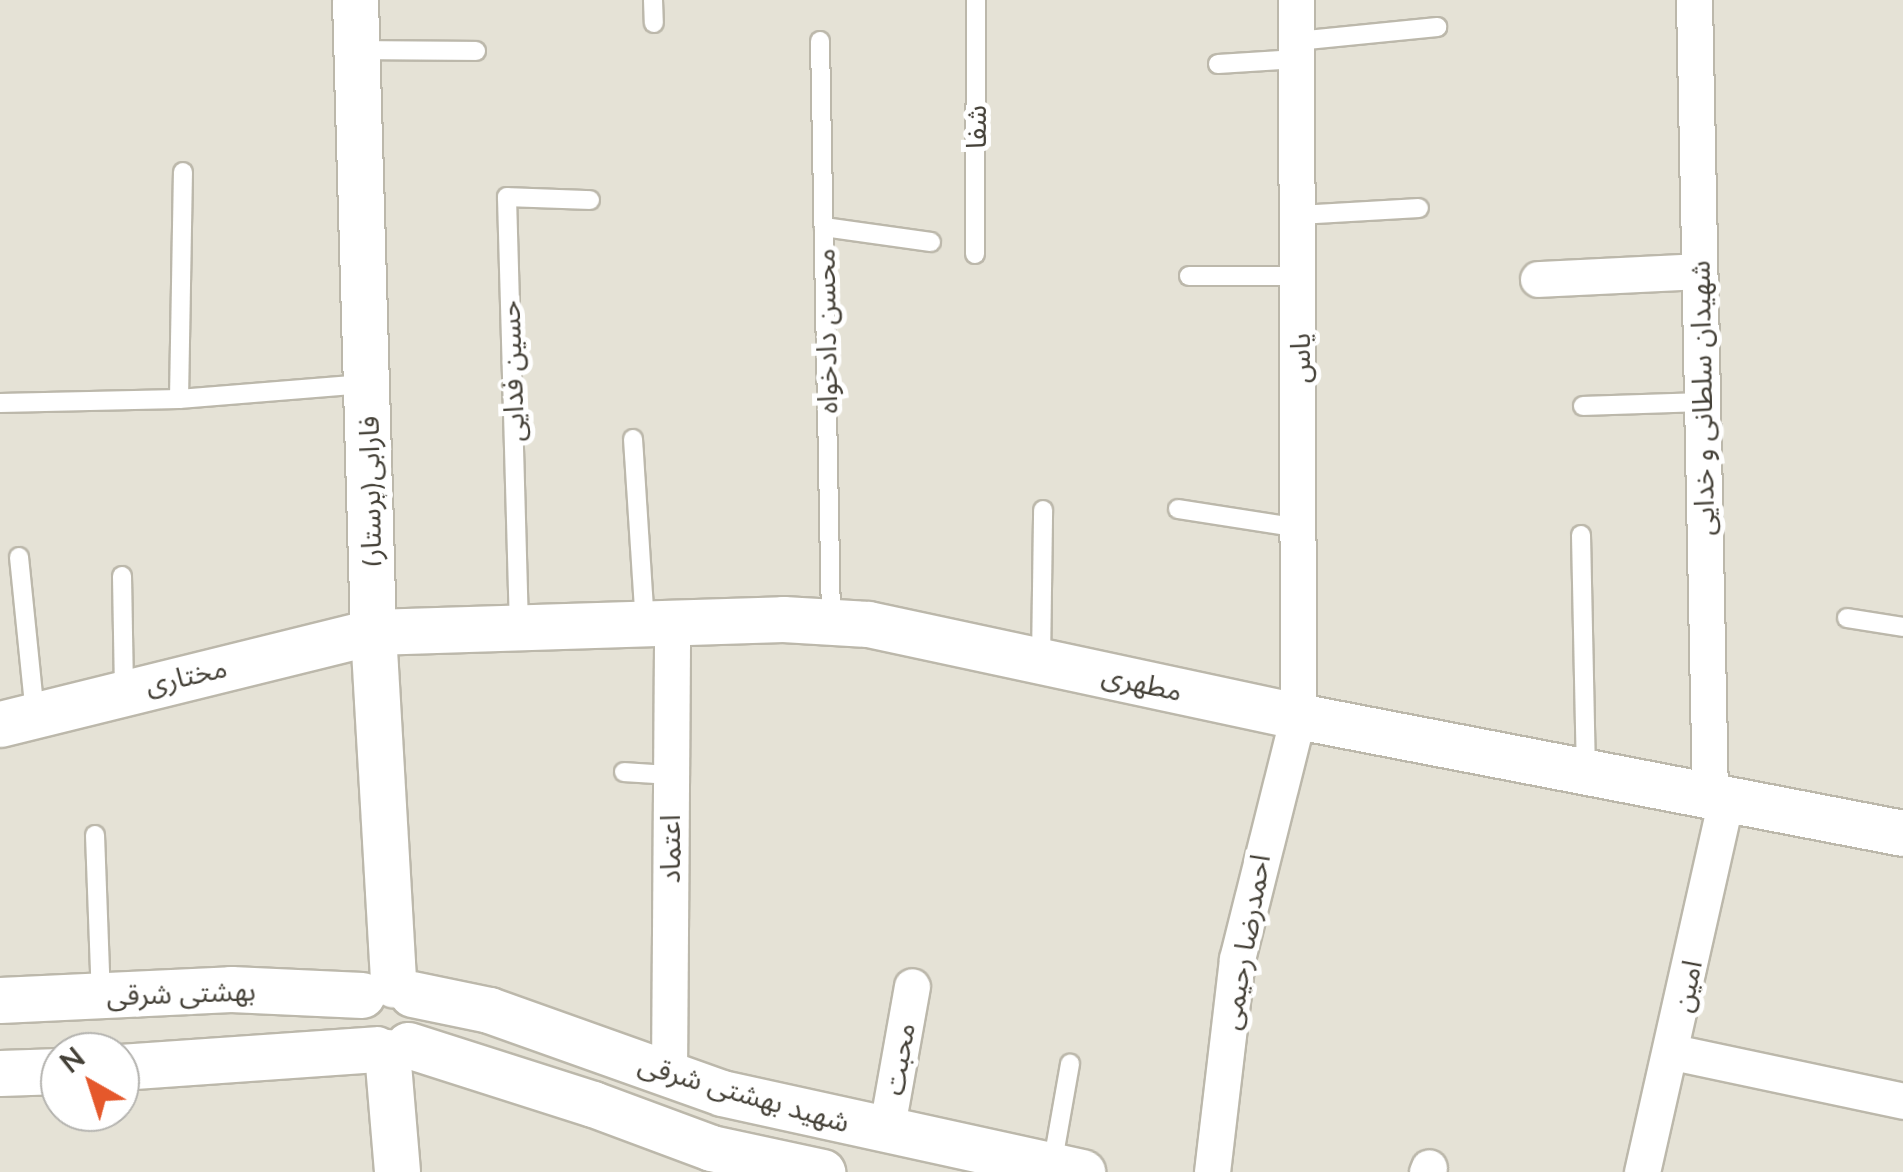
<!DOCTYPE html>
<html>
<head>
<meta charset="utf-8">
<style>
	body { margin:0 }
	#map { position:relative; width:1903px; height:1172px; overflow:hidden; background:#f2efe7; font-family:Mulish,"Noto Sans Arabic",sans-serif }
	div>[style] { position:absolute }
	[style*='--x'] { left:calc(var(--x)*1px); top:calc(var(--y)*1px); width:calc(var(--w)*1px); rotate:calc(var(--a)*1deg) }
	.residential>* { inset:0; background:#e5e2d6 }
	.roads { filter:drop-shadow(2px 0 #bcb8ab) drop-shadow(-2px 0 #bcb8ab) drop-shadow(0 2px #bcb8ab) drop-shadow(0 -2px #bcb8ab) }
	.service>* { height:18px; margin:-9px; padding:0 9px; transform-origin:9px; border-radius:9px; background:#fff }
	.minor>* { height:35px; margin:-17.5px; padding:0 17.5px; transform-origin:17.5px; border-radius:17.5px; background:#fff }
	.tertiary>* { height:45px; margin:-22.5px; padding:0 22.5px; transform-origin:22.5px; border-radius:22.5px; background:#fff }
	span { translate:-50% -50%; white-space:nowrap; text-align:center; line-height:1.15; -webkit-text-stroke:10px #fff; paint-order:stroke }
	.street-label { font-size:28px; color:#444037 }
	.north { position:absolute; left:40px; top:1032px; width:100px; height:100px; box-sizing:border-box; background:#fff; border:2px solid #b4b3af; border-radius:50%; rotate:321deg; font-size:28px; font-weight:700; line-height:40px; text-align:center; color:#444037 }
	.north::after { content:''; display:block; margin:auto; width:35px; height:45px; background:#e5582b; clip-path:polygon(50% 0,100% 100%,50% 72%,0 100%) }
</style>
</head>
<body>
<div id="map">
	<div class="residential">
		<i style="clip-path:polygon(evenodd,0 0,1903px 0,1903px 1172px,0 1172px,0 0,60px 1052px,120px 1052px,120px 1112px,60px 1112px,60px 1052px)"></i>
	</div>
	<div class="roads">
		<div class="service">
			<i style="--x:653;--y:0;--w:23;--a:88"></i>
			<i style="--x:820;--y:41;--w:580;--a:88.91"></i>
			<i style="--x:1297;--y:41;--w:141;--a:-5.7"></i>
			<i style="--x:359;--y:50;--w:117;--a:0.5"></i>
			<i style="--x:1218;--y:64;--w:79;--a:-3.6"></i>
			<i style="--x:1299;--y:215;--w:120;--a:-3.3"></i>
			<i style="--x:824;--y:227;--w:108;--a:8"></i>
			<i style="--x:975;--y:254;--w:254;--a:-89.8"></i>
			<i style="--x:1189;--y:276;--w:110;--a:0"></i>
			<i style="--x:179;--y:399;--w:227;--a:-89"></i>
			<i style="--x:0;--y:403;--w:179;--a:-1.3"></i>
			<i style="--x:179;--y:399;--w:189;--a:-4.6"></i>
			<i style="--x:1583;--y:406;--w:119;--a:-1.9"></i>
			<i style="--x:633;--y:439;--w:184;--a:86.3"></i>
			<i style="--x:1178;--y:509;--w:123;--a:8.9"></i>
			<i style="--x:1581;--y:535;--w:236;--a:88.8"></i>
			<i style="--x:19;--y:557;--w:159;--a:84.2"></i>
			<i style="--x:122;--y:576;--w:114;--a:89"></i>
			<i style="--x:1847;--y:618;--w:57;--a:9.1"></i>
			<i style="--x:519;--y:627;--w:430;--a:-91.6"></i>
			<i style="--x:507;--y:197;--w:83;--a:2.1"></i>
			<i style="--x:1041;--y:661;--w:151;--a:-89.2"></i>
			<i style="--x:624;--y:772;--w:47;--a:3.7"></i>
			<i style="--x:95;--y:835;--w:161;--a:87.9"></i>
			<i style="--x:1052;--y:1166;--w:104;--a:-80"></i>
		</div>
		<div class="minor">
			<i style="--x:1694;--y:0;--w:796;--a:88.85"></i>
			<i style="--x:1538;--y:279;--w:161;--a:-2.8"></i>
			<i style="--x:1673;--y:1052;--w:235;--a:12"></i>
			<i style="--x:669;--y:1075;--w:452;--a:-89.6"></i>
			<i style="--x:886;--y:1132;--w:148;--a:-79.9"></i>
			<i style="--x:1212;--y:1172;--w:214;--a:-83.3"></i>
			<i style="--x:1237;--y:959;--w:251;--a:-75.9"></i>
			<i style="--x:1298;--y:716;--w:716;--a:-90.16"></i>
			<i style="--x:1427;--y:1172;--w:5;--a:-68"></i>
			<i style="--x:1642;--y:1172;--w:382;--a:-77.3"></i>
		</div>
		<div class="tertiary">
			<i style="--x:355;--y:0;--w:632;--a:88.37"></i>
			<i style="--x:373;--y:632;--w:353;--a:86.7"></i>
			<i style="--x:0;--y:724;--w:384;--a:-13.9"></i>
			<i style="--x:373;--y:632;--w:410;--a:-1.8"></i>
			<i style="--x:783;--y:619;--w:85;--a:3.4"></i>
			<i style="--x:868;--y:624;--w:440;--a:12.1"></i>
			<i style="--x:1298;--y:716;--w:616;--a:10.95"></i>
			<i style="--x:412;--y:994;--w:79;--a:11.7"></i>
			<i style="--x:489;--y:1010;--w:247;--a:19.6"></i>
			<i style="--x:722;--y:1093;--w:369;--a:12.4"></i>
			<i style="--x:0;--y:1000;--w:231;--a:-2.7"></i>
			<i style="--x:231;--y:989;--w:131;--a:2.6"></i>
			<i style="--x:408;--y:1045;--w:194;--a:17.7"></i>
			<i style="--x:593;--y:1104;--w:126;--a:20.4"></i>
			<i style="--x:711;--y:1148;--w:114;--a:12.2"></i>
			<i style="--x:387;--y:1052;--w:120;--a:85.2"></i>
			<i style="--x:120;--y:1067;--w:257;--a:-4"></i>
			<i style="--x:0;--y:1073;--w:60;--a:-1.9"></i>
		</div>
	</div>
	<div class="street-label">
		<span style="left:976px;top:127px;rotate:-90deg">شفا</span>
		<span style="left:826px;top:331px;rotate:-91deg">محسن دادخواه</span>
		<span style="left:1300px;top:358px;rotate:-90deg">یاس</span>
		<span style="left:512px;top:371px;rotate:-92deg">حسین فدایی</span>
		<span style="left:1702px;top:398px;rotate:-91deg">شهیدان سلطانی و خدایی</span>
		<span style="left:370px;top:492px;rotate:-91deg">(پرستار)فارابی</span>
		<span style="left:186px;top:676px;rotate:-13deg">مختاری</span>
		<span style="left:1142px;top:683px;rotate:12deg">مطهری</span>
		<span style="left:670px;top:849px;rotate:-90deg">اعتماد</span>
		<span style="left:1245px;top:942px;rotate:-80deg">احمدرضا رحیمی</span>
		<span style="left:1687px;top:986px;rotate:-78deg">امین</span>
		<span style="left:181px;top:993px;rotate:-2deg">بهشتی شرقی</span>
		<span style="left:899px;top:1059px;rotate:-80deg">محبت</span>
		<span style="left:744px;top:1093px;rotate:16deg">شهید بهشتی شرقی</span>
	</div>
	<div class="north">N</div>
</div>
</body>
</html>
